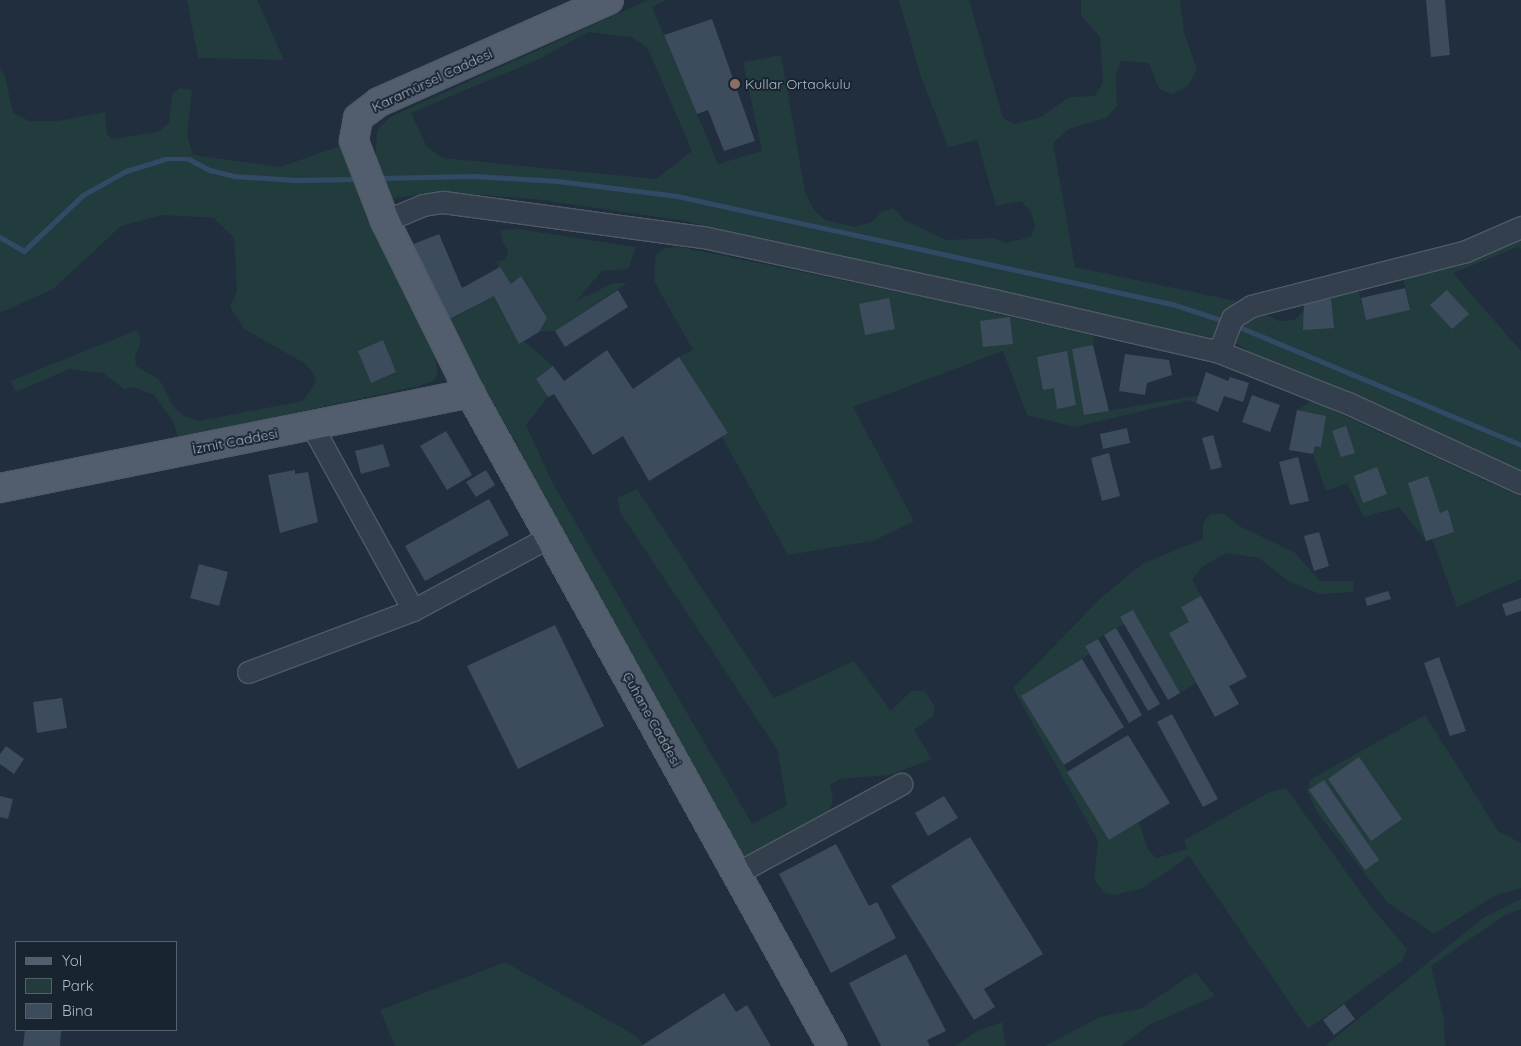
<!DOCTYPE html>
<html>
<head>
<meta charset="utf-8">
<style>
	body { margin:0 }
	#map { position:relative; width:1521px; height:1046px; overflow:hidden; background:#202e3d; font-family:Quicksand,sans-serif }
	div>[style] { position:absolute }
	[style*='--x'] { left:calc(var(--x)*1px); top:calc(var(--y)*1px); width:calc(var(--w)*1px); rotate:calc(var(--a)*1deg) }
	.green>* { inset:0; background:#223c3e }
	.stream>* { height:4.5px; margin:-2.25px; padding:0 2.25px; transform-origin:2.25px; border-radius:2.25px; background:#324a66 }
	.building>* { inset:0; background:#3c4c5d }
	.roads { filter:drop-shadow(1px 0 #4f5a67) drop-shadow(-1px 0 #4f5a67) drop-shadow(0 1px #4f5a67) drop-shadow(0 -1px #4f5a67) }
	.minor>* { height:21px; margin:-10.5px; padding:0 10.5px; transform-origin:10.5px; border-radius:10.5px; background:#343f4d }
	.major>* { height:28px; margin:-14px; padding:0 14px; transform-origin:14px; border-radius:14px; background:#525e6d }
	.dots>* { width:14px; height:14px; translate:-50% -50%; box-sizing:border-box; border:2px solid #192431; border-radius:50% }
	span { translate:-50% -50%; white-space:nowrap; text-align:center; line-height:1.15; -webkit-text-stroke:4px #192431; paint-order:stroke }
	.street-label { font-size:14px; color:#afbac9 }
	.poi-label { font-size:14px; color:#afbac9 }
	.left { translate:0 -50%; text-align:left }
	.legend { position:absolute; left:15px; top:941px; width:162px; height:90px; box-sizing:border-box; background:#192431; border:1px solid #55606e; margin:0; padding:6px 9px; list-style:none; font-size:15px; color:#afbac9 }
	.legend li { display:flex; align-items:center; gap:10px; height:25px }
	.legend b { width:25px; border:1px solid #55606e }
</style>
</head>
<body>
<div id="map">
	<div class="green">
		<i style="clip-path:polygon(187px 0,257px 0,284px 60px,198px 58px)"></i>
		<i style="clip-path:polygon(evenodd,648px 0,667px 0,652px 7px,718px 164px,762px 151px,743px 62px,781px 55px,805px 191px,813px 209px,825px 220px,855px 227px,872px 222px,881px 212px,894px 208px,904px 220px,946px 240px,994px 238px,1005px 243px,1031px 237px,1035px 226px,1030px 210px,1021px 201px,996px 206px,977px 140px,948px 147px,920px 74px,899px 0,969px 0,1003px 118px,1014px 124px,1041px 117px,1069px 97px,1095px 96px,1103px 82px,1100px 37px,1081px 15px,1081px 0,1180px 0,1184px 33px,1197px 69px,1187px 87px,1171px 94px,1159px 89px,1149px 63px,1121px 61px,1116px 74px,1117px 106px,1106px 118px,1069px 129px,1053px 143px,1075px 267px,1236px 301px,1225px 314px,1215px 341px,686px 221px,535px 199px,441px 192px,386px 199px,376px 169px,376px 148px,377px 130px,390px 117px,648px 0,588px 32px,631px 37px,647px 47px,692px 151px,656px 179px,443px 158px,427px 147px,411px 113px,537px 60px,588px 32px)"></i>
		<i style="clip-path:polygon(0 69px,5px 76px,13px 113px,29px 121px,58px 121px,105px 112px,107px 134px,112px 139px,158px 132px,169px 123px,172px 93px,180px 88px,192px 90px,187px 134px,193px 155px,280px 167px,343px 145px,435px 357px,438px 375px,431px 382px,419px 386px,178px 438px,173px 421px,154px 395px,133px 387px,124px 389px,103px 373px,69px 369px,16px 392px,10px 381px,138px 330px,141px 342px,135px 356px,136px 366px,159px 379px,173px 406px,184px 416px,198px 421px,303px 401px,316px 381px,311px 370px,304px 363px,244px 329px,230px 307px,237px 291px,234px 238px,214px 218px,162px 215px,121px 226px,53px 289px,0 313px)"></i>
		<i style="clip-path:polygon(518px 229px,636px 247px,628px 269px,602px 271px,576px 301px,613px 283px,627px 283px,555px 331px,539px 332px,547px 318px,521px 276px,511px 284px,496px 262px,506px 259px,508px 250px,503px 244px,500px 230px)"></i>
		<i style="clip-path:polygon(1521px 235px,1521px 249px,1518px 247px,1453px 273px,1521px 351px,1521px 471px,1348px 391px,1247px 351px,1232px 340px,1235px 325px,1257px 310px,1279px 321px,1295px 320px,1304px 310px,1304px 302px,1357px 285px,1366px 320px,1410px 310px,1402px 273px)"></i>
		<i style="clip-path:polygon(680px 247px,943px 301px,1094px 336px,1093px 345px,1072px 349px,1084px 415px,1199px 395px,1196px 403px,1190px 400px,1074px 427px,1027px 415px,1003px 351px,853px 407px,914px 521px,873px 541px,788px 555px,722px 437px,728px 433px,679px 357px,693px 350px,655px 283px,654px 270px,656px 254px,665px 248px)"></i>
		<i style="clip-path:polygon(494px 296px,519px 344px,524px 341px,553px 366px,536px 379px,548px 397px,526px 425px,552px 482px,752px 824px,787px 805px,777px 749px,620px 512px,617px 498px,637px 489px,774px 698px,854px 661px,891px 711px,911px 691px,925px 691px,935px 707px,933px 716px,914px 730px,932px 759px,890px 775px,840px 779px,830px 785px,833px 798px,830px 810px,742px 858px,537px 487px,520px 450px,446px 322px)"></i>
		<i style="clip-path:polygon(1312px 401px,1521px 497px,1521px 579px,1457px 607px,1432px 539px,1426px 541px,1399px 507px,1364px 517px,1347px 483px,1326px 491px,1313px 454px,1315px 446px,1321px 446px,1326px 416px,1297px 410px)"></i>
		<i style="clip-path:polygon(1210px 514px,1225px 514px,1239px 526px,1294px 552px,1320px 581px,1354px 581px,1353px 592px,1320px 594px,1288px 581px,1259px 558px,1227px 553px,1203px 566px,1192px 579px,1201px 596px,1181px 607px,1189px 622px,1169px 633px,1196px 683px,1180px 693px,1133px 610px,1124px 624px,1085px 646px,1089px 654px,1022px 696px,1109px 840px,1139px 822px,1148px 850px,1156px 858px,1187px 849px,1184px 840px,1270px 792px,1286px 788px,1369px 904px,1407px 949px,1402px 961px,1308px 1029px,1189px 856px,1143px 888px,1115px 895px,1104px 893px,1094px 879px,1098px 841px,1013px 688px,1101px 598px,1142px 564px,1203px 539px,1203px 523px)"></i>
		<i style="clip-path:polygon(1425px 715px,1498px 831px,1521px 843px,1521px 888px,1496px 895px,1434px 934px,1387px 902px,1317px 812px,1307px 791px,1310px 780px)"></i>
		<i style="clip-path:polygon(1521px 899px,1521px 909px,1505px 915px,1431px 966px,1444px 1019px,1445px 1046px,1325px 1046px,1483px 918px)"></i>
		<i style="clip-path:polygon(505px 962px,636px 1036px,644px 1046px,395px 1046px,380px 1010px)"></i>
		<i style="clip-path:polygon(1195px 972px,1215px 996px,1149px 1025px,1121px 1046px,1045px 1046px,1100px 1017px,1142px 1008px)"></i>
		<i style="clip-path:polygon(1002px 1022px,1006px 1046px,955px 1046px,977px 1031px)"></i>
	</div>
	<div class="stream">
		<i style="--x:378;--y:178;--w:96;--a:-1.2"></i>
		<i style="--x:474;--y:176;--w:84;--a:3.4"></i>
		<i style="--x:558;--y:181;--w:120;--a:7.2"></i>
		<i style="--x:677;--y:196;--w:507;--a:12.31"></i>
		<i style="--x:1172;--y:304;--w:55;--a:18.1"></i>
		<i style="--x:0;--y:237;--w:28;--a:30"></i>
		<i style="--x:24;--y:251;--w:81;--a:-43.5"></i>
		<i style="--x:83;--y:195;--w:49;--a:-29.2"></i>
		<i style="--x:126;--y:171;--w:41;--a:-17.1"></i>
		<i style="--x:165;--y:159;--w:24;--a:0"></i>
		<i style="--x:189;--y:159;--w:24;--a:28"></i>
		<i style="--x:210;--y:170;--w:25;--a:14"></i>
		<i style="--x:234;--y:176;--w:61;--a:3.8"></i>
		<i style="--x:295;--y:180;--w:63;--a:-0.9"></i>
		<i style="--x:1237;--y:326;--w:308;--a:22.7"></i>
	</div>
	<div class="building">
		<i style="clip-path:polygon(1426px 0,1445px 0,1450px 55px,1431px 57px)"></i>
		<i style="clip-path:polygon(712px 19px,755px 141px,724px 151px,708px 110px,697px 114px,664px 35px)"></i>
		<i style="clip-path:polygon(439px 234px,462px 288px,500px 267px,511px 284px,521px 276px,547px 318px,539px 332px,519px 344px,494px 296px,446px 321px,411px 245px)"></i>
		<i style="clip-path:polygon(1405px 288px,1410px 310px,1366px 320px,1361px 298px)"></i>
		<i style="clip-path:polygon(618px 290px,628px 307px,565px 347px,555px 331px)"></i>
		<i style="clip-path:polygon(1447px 290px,1469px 314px,1452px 329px,1430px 305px)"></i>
		<i style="clip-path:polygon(889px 298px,895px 329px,865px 335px,859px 304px)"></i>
		<i style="clip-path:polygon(1331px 299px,1334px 328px,1303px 330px,1304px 302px)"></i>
		<i style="clip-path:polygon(1010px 317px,1013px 344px,983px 347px,980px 321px)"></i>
		<i style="clip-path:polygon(383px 340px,396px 372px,371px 383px,358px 351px)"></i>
		<i style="clip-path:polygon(1093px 345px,1109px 411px,1084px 415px,1072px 349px)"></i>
		<i style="clip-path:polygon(607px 350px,633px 389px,679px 357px,728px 433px,649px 481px,623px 436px,593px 455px,554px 394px,548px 397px,536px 379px,553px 366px,564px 381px)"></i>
		<i style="clip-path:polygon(1067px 351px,1076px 405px,1057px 409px,1054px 388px,1043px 390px,1037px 357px)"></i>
		<i style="clip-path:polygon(1125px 354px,1169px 360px,1172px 375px,1147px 383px,1145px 395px,1119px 391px)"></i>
		<i style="clip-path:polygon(1206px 372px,1228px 381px,1230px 377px,1249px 383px,1243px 402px,1224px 396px,1218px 412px,1196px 403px)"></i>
		<i style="clip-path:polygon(1252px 395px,1280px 405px,1270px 432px,1242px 422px)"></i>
		<i style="clip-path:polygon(1297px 410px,1326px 416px,1321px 447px,1315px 446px,1313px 454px,1289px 450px)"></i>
		<i style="clip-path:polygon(1346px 426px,1355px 453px,1341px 457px,1332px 431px)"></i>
		<i style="clip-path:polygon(1127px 428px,1130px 443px,1103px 449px,1100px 434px)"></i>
		<i style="clip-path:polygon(446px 431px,472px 475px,447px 490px,420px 446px)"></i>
		<i style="clip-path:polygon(1213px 435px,1222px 467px,1211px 470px,1202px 438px)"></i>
		<i style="clip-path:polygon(383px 444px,390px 466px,361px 474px,355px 451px)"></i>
		<i style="clip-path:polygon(1109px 453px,1120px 496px,1102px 501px,1091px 458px)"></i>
		<i style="clip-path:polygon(1298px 457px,1309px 501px,1290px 505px,1279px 462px)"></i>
		<i style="clip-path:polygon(1377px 467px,1387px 494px,1363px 503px,1354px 476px)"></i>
		<i style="clip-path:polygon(295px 470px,295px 474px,308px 472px,318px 522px,280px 533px,268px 475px)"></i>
		<i style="clip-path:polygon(486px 470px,495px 485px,476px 497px,466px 482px)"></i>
		<i style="clip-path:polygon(1428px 476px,1440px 513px,1448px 510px,1454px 532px,1426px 541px,1408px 483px)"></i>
		<i style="clip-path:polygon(489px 499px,509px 535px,425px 581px,405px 546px)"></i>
		<i style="clip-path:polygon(1319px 532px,1329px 566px,1314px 571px,1304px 536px)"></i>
		<i style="clip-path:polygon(199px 564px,228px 572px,219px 606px,190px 598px)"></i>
		<i style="clip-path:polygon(1388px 591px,1391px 599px,1367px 606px,1365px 598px)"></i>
		<i style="clip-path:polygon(1201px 596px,1247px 677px,1229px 686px,1239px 704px,1215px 717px,1169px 633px,1189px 622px,1181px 607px)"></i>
		<i style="clip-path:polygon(1521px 598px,1521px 611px,1506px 616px,1502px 604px)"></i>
		<i style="clip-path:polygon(1133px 610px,1180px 693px,1168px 700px,1120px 617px)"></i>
		<i style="clip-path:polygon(555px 625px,604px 726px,518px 769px,467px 666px)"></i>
		<i style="clip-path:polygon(1116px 628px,1160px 704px,1148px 711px,1104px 635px)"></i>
		<i style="clip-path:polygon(1098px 639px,1142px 715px,1129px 723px,1085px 646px)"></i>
		<i style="clip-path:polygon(1439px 657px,1466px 731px,1450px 736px,1424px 663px)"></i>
		<i style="clip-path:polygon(1082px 659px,1124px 727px,1064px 765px,1021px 696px)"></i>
		<i style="clip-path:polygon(62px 698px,67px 728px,37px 733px,33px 702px)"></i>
		<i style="clip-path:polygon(1172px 714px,1218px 799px,1203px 807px,1157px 722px)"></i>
		<i style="clip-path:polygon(1128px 735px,1170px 803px,1109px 840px,1067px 772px)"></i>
		<i style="clip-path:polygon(6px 746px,24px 759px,14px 774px,0 764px,0 754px)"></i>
		<i style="clip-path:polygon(1359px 757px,1402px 819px,1371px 841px,1328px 779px)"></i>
		<i style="clip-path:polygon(1324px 780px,1379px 860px,1365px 870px,1309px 790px)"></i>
		<i style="clip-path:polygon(0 796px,13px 799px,8px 819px,0 817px)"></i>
		<i style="clip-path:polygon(944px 796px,958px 818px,928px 836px,915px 813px)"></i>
		<i style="clip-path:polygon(970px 837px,1043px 954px,984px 989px,995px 1007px,974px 1020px,891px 886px)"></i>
		<i style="clip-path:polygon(836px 844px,869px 906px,877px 902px,896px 938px,831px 973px,779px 874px)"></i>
		<i style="clip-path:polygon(906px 954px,946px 1031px,927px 1040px,930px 1046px,881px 1046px,849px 983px)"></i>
		<i style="clip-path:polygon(724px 993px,736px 1012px,747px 1005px,771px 1046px,641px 1046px)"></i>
		<i style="clip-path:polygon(1344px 1004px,1355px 1019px,1334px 1035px,1323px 1020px)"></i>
		<i style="clip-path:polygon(25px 1030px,61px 1030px,60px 1046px,23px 1046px)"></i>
	</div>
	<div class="roads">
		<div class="minor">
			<i style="--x:385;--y:221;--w:41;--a:-22.8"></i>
			<i style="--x:423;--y:205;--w:20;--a:-9"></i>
			<i style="--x:443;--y:202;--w:262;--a:7.7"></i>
			<i style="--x:703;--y:237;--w:298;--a:12.2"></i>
			<i style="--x:994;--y:300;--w:231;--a:13"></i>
			<i style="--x:1219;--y:352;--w:139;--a:21.6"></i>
			<i style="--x:1348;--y:403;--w:191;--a:24.8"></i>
			<i style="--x:1219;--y:352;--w:36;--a:-69"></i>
			<i style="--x:1232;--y:318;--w:22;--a:-32"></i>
			<i style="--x:1251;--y:306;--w:222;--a:-14.3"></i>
			<i style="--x:1466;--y:251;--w:60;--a:-23.6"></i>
			<i style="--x:312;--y:426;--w:210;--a:61.2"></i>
			<i style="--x:248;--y:672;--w:176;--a:-20.6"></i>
			<i style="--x:413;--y:610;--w:157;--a:-28.2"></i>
			<i style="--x:737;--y:873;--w:187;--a:-28.5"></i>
		</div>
		<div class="major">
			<i style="--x:609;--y:0;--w:252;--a:156.1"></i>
			<i style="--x:379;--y:102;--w:26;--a:143"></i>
			<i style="--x:358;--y:118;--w:23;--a:100"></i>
			<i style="--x:354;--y:141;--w:86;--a:68.8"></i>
			<i style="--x:385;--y:221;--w:192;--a:63.7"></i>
			<i style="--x:470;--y:393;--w:747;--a:61"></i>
			<i style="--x:0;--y:488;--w:480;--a:-11.4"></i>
		</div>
	</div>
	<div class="dots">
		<i style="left:735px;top:84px;background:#8d6e63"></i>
	</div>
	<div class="street-label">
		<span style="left:432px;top:80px;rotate:-25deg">Karamürsel Caddesi</span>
		<span style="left:235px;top:441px;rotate:-11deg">İzmit Caddesi</span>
		<span style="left:652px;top:719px;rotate:61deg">Çuhane Caddesi</span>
	</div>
	<div class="poi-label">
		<span class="left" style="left:745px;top:84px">Kullar Ortaokulu</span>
	</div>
	<ul class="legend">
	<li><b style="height:6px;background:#525e6d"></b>Yol</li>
	<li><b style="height:14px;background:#223c3e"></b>Park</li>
	<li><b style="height:14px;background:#3c4c5d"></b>Bina</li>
	</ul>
</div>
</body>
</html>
